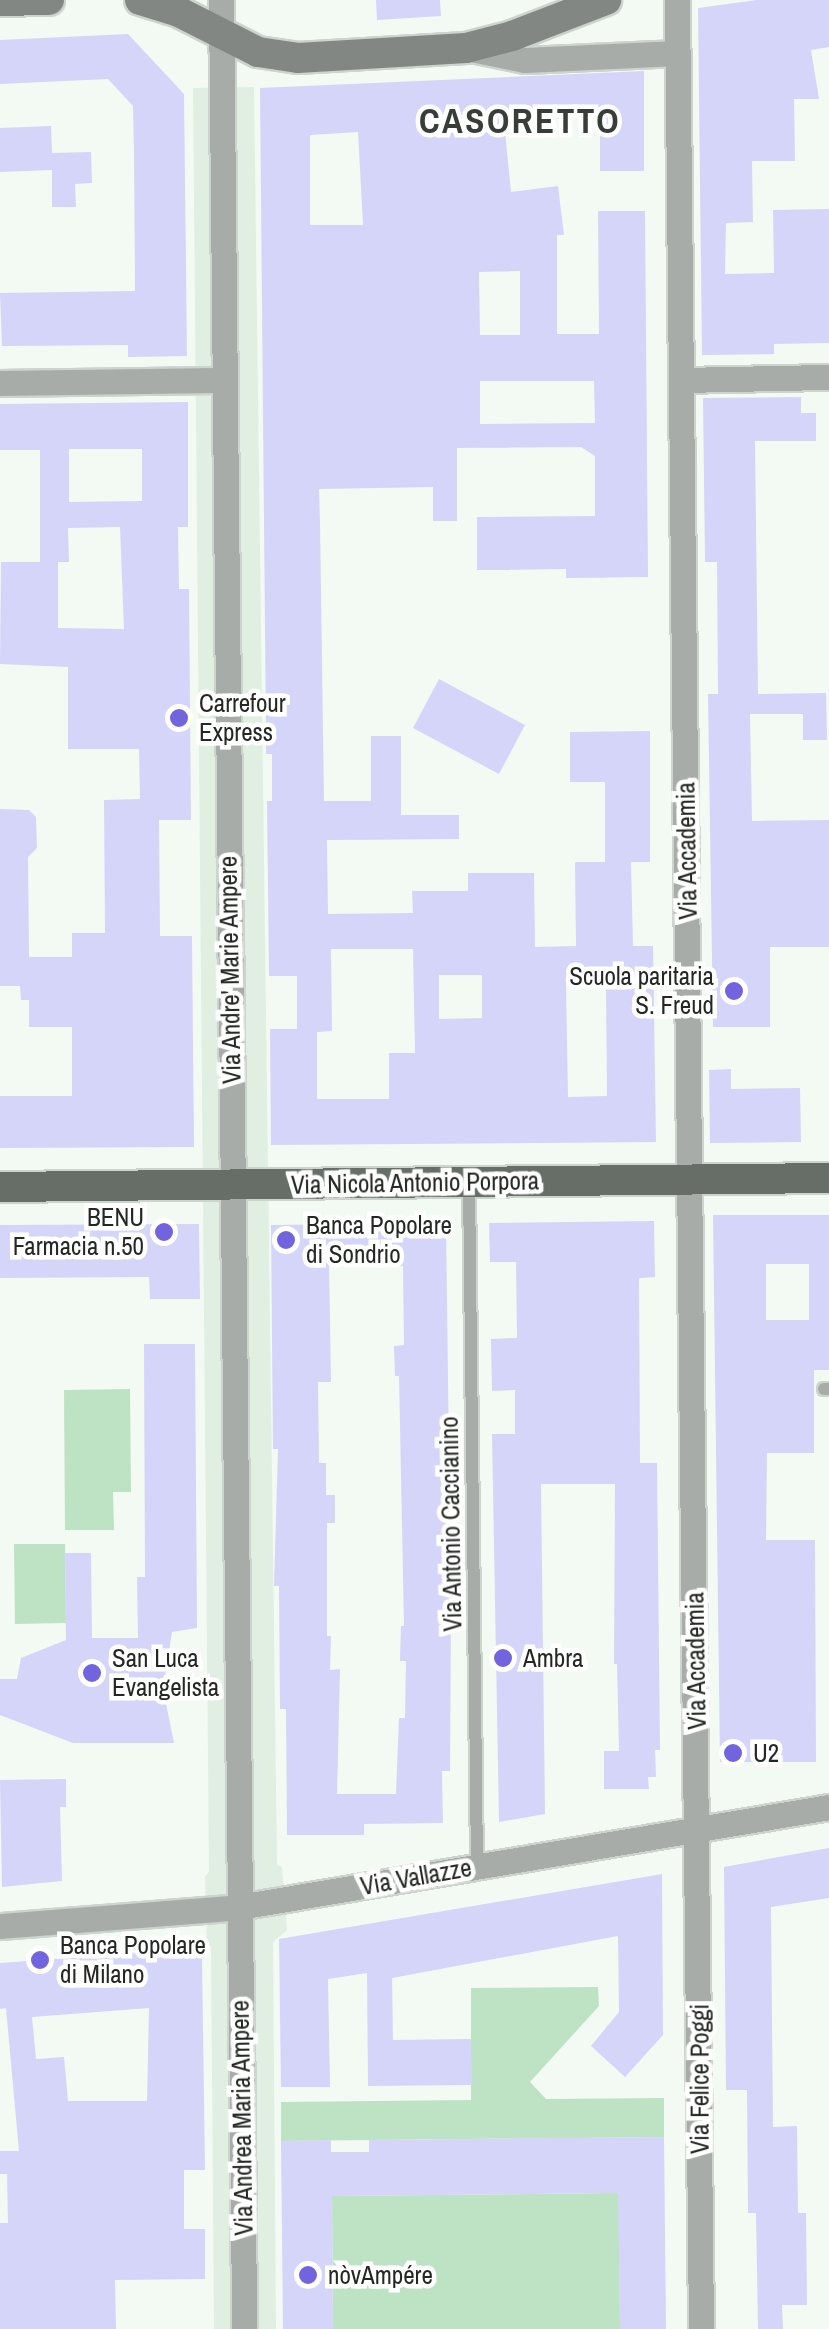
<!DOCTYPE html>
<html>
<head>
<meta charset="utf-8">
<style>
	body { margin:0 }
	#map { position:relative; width:829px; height:2329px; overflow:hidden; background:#f2faf3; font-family:"Archivo Narrow",sans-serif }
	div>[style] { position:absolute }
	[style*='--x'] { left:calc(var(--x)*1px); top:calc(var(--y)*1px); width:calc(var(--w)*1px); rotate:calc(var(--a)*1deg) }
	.built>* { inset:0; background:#e0efe2 }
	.green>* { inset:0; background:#bee2c4 }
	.building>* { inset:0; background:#d4d5f9 }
	.roads { filter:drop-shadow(2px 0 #cdd4ce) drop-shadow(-2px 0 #cdd4ce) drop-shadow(0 2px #cdd4ce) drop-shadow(0 -2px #cdd4ce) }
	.lane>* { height:12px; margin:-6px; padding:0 6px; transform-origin:6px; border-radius:6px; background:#a8aca9 }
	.street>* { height:25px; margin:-12.5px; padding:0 12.5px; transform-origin:12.5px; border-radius:12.5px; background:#a8aca9 }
	.secondary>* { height:30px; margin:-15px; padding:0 15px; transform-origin:15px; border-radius:15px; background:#828783 }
	.primary>* { height:30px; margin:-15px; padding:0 15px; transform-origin:15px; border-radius:15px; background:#676e68 }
	.dots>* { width:28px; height:28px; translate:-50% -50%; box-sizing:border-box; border:5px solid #fff; border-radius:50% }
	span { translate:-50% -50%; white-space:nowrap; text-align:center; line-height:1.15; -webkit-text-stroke:9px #fff; paint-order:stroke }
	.poi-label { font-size:25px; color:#242724 }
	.left { translate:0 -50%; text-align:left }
	.right { translate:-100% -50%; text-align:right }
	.street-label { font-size:25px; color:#242724 }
	.district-label { font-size:35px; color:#373d38; font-weight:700; letter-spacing:2.5px }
</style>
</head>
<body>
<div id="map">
	<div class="built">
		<i style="clip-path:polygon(254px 87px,277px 1864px,282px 1867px,287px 1930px,273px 1942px,276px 2329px,214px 2329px,211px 1947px,207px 1943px,205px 1877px,209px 1871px,193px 88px)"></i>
	</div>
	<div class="green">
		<i style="clip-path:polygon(130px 1389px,131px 1492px,113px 1492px,114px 1530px,65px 1530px,64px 1390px)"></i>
		<i style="clip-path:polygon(14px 1544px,65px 1544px,66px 1623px,15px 1624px)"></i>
		<i style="clip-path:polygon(598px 1987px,599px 2006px,530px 2082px,546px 2099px,664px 2098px,664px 2137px,281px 2141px,281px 2102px,471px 2100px,471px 1988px)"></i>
		<i style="clip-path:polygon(619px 2193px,620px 2329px,333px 2329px,332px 2196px)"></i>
	</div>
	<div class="building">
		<i style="clip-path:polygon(376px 0,440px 0,441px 16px,377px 20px)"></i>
		<i style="clip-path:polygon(757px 0,829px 0,829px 47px,811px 50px,819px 99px,794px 99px,795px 161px,752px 161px,753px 222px,726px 223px,725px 274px,774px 273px,773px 210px,829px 209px,829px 343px,774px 344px,774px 354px,702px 355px,698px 8px)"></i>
		<i style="clip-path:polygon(128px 34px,184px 94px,187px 356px,128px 357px,128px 345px,2px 346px,0 293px,135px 291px,134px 151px,133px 106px,108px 79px,0 84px,0 40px)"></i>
		<i style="clip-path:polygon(evenodd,644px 71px,644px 171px,600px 171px,600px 115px,504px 122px,511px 192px,558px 186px,564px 235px,557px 235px,557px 334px,599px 334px,598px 211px,645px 211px,648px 577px,566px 578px,566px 569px,477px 570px,477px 517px,595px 516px,595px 456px,581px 447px,457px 448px,457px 521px,433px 521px,433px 487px,319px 489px,320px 522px,324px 801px,371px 801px,371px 736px,401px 736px,401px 815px,459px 815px,459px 839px,327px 840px,328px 914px,413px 913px,412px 891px,468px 891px,468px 873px,534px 873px,535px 947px,576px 946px,575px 862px,605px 862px,605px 782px,570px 782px,570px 732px,650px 731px,650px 862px,631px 862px,633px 946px,653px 946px,656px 1142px,271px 1145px,270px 1029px,297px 1029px,297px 976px,269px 976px,267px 801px,272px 801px,272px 754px,266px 754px,266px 737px,260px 88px,644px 71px,358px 132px,363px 225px,310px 225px,310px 135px,358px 132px,644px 71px,520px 271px,520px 335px,480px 335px,479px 272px,520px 271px,644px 71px,480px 381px,594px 381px,595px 423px,480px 424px,480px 381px,644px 71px,331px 949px,413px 949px,415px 1053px,389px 1053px,389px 1099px,317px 1099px,317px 1032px,332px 1031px,331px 949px,644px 71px,439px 975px,482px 975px,482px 1018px,439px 1019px,439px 975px,644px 71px,566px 983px,606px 983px,607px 1096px,568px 1097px,566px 983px)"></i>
		<i style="clip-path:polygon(51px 126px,52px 153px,91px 152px,92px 183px,75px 184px,76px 207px,52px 207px,52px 170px,0 172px,0 128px)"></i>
		<i style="clip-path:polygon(801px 397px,801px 413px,816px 413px,816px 441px,755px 441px,758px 694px,826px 693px,827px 740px,803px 740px,803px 714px,750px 714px,752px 821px,829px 820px,829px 947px,770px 947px,770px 1027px,713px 1027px,708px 694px,718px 694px,717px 562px,705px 562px,703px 398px)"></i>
		<i style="clip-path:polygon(evenodd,188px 402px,188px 527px,178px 527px,179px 589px,189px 589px,191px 820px,159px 820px,160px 936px,192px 936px,194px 1147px,0 1148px,0 1096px,72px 1096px,72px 1027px,29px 1027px,29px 1000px,21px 1000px,20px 986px,0 986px,0 809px,29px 810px,36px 817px,37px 848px,28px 857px,29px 957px,72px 957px,72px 933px,105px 933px,104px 800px,140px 799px,139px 749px,68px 749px,68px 667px,0 664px,1px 562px,40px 562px,40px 450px,0 450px,0 404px,188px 402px,69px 449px,142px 449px,142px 501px,69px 502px,69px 449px,188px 402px,120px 527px,124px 629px,58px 628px,58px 562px,69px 562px,68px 528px,120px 527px)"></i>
		<i style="clip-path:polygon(439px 679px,525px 725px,499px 774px,413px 728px)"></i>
		<i style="clip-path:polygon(731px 1069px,731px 1089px,800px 1088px,801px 1142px,710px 1143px,709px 1070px)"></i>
		<i style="clip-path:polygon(evenodd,713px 1215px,829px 1215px,829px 1370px,814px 1370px,814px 1453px,767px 1453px,766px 1540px,815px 1540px,816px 1762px,720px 1762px,713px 1215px,766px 1264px,809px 1264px,809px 1320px,766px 1320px,766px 1264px)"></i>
		<i style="clip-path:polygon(654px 1221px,655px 1277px,639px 1278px,640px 1463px,657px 1463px,660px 1750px,655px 1750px,656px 1777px,648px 1777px,649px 1789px,604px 1789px,604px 1751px,619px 1751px,617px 1664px,614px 1664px,615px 1484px,541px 1484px,545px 1814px,499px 1822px,492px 1434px,515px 1434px,515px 1390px,492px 1391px,491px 1339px,517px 1338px,516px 1262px,490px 1262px,489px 1223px)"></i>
		<i style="clip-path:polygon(evenodd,446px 1223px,451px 1609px,450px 1771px,442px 1771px,443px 1823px,364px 1824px,364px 1835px,287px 1835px,286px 1709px,280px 1709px,279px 1586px,274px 1586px,278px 1449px,273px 1449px,271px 1225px,446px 1223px,377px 1262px,377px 1267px,403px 1266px,404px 1345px,394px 1346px,395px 1376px,399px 1376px,404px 1626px,401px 1626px,400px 1661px,406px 1661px,405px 1718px,399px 1718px,396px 1794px,337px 1794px,340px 1669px,330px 1670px,331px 1636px,327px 1636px,327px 1523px,335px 1523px,335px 1495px,326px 1495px,326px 1463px,319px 1463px,318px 1382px,331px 1382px,329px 1263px,377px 1262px)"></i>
		<i style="clip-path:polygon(199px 1224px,200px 1299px,150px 1299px,149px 1277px,0 1278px,0 1225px)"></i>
		<i style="clip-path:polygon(144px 1344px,195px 1344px,197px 1628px,172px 1632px,163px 1689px,174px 1743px,73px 1743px,0 1715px,0 1679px,17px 1679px,21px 1658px,66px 1640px,65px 1553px,91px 1553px,92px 1638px,138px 1638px,137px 1577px,145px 1577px)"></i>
		<i style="clip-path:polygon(66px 1779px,66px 1807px,60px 1807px,62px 1881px,2px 1887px,0 1780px)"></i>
		<i style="clip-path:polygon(829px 1848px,829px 1898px,771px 1907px,773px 2127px,797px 2126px,798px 2213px,806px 2213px,807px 2305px,782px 2305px,783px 2329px,758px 2329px,756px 2213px,748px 2213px,747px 2090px,726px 2090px,724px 1867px)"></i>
		<i style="clip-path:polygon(662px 1874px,663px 2035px,625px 2077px,591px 2046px,619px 2012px,618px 1936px,392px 1978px,393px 2040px,471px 2039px,472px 2085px,368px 2086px,367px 1973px,328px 1979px,330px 2087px,281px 2087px,279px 1939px)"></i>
		<i style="clip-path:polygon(evenodd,192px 1949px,202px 1956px,205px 2170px,184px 2170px,184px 2229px,205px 2229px,205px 2279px,115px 2280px,116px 2329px,0 2329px,0 2223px,8px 2223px,7px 2174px,0 2174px,0 2151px,19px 2151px,6px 2008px,0 2009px,0 1963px,192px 1949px,149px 2008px,147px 2101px,68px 2101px,64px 2057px,36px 2059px,32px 2017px,149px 2008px)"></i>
		<i style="clip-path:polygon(664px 2137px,666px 2329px,620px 2329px,618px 2193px,332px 2196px,333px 2329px,283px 2329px,281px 2141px,331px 2140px,331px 2152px,369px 2152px,369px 2140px)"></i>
	</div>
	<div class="roads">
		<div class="lane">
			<i style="--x:469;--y:1182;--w:684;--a:89.33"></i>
			<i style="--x:824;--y:1389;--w:5;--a:0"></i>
		</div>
		<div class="street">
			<i style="--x:221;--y:0;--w:2329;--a:89.43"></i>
			<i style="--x:677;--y:0;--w:2329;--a:89.41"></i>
			<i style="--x:466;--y:48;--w:60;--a:11.5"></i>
			<i style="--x:525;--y:60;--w:153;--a:-2.6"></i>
			<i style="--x:682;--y:380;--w:147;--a:-1.2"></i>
			<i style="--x:0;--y:383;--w:223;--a:-0.8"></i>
			<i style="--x:0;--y:1926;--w:240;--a:-4.5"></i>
			<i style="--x:239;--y:1907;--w:598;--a:-9.62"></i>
		</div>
		<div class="secondary">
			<i style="--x:140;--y:0;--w:39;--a:17"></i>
			<i style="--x:177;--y:11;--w:91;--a:26.8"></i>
			<i style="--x:258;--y:52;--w:40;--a:8.5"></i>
			<i style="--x:298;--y:58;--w:168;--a:-3.4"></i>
			<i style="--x:466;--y:48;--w:48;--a:-14.6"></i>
			<i style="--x:512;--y:36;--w:101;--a:-21"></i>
			<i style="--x:0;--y:1;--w:49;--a:-1.2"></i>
		</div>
		<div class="primary">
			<i style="--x:0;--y:1187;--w:829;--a:-0.62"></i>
		</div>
	</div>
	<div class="dots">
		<i style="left:179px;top:718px;background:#7263de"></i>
		<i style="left:734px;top:991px;background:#7263de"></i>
		<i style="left:164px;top:1232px;background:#7263de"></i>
		<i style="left:286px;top:1240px;background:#7263de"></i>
		<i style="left:503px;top:1658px;background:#7263de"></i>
		<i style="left:92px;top:1673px;background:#7263de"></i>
		<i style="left:733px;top:1753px;background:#7263de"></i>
		<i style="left:40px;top:1960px;background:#7263de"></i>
		<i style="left:308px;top:2275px;background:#7263de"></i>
	</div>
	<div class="poi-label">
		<span class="left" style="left:199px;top:718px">Carrefour<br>Express</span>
		<span class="right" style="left:714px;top:991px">Scuola paritaria<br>S. Freud</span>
		<span class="right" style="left:144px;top:1232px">BENU<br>Farmacia n.50</span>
		<span class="left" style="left:306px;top:1240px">Banca Popolare<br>di Sondrio</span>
		<span class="left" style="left:523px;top:1658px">Ambra</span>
		<span class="left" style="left:112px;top:1673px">San Luca<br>Evangelista</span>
		<span class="left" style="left:753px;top:1753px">U2</span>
		<span class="left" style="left:60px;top:1960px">Banca Popolare<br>di Milano</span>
		<span class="left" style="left:328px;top:2275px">nòvAmpére</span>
	</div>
	<div class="street-label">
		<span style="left:687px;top:851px;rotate:-91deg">Via Accademia</span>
		<span style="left:230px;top:970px;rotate:-91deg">Via Andre' Marie Ampere</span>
		<span style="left:415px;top:1183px;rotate:-1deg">Via Nicola Antonio Porpora</span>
		<span style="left:451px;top:1524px;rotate:-91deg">Via Antonio Caccianino</span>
		<span style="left:696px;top:1661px;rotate:-91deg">Via Accademia</span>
		<span style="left:416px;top:1877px;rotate:-10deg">Via Vallazze</span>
		<span style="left:700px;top:2079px;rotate:-90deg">Via Felice Poggi</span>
		<span style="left:242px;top:2118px;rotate:-91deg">Via Andrea Maria Ampere</span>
	</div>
	<div class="district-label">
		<span style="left:520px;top:121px">CASORETTO</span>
	</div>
</div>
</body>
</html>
